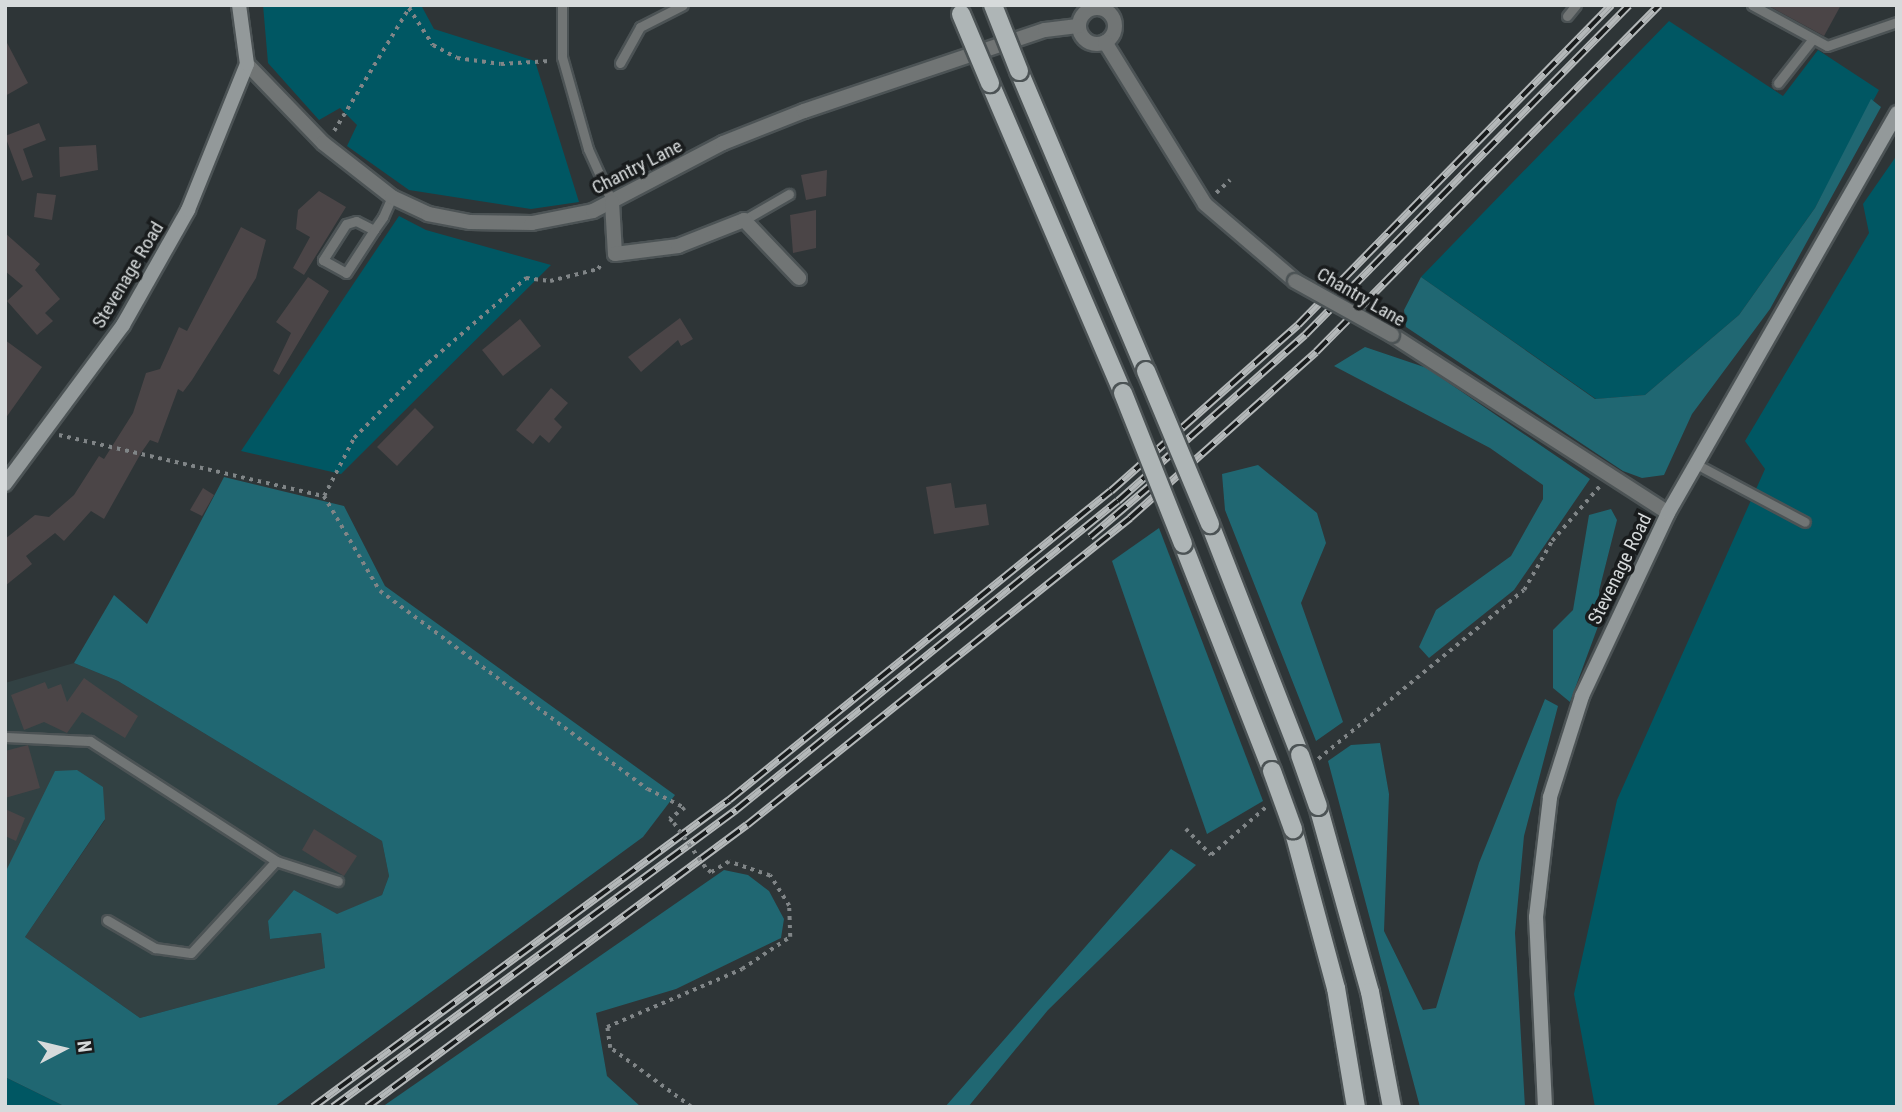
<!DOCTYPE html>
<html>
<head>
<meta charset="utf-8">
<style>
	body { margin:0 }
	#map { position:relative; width:1902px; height:1112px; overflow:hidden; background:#2e3537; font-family:"Roboto Condensed",sans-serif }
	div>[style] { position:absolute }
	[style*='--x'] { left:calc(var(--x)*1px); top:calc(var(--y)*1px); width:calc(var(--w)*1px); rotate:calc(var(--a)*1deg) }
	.built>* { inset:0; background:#324143 }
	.green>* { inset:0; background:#005763 }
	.forest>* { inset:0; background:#206772 }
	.building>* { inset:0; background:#4b4547 }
	.path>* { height:3.5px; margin-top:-1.75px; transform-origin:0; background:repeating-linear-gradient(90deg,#808587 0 3.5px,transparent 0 8.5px) }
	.roads { filter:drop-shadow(2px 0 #4c5355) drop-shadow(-2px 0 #4c5355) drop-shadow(0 2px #4c5355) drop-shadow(0 -2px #4c5355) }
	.lane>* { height:9px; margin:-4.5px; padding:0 4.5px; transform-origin:4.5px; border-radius:4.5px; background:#717575 }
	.street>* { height:14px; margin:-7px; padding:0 7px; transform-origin:7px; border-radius:7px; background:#717575 }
	.street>.ring { margin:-7px; padding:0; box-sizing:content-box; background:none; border:14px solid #717575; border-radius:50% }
	.secondary>* { height:14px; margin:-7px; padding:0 7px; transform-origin:7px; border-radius:7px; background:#93999a }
	.primary>* { height:18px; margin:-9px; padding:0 9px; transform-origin:9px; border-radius:9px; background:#aeb5b6 }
	.rail>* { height:8px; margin-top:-4px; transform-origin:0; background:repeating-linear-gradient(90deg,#191c1d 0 16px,#b4b8b9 0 32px); box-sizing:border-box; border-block:2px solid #b4b8b9 }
	.path-bridge>* { height:3.5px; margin-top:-1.75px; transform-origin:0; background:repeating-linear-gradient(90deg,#808587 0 3.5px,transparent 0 8.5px) }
	.bridges { filter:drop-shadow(2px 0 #4c5355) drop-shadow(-2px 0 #4c5355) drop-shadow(0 2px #4c5355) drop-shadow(0 -2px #4c5355) }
	.street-bridge>* { height:14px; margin:-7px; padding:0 7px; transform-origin:7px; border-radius:7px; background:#717575 }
	.primary-bridge>* { height:18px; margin:-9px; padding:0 9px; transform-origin:9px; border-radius:9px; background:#aeb5b6 }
	span { translate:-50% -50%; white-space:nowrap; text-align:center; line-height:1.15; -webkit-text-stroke:7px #191c1d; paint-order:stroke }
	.street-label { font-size:19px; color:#d6dadb }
	.frame { position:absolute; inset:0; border:7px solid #d6dadb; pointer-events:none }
	.north { position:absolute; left:28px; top:1014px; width:70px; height:70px; -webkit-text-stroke:5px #191c1d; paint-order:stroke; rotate:83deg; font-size:19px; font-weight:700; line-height:28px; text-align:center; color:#d6dadb }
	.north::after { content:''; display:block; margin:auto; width:24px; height:32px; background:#d6dadb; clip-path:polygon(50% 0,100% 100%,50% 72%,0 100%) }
</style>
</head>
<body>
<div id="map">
	<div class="built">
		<i style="clip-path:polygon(74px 663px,118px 681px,382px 841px,389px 876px,382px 895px,337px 915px,268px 921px,270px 939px,321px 933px,325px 968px,140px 1018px,25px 937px,105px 820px,5px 872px,5px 683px)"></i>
	</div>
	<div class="green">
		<i style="clip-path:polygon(263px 5px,421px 5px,434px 29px,535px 61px,579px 202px,531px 209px,409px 190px,347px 146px,357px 125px,340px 108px,319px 120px,268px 63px)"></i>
		<i style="clip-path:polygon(1669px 21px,1783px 96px,1818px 50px,1879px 90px,1815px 208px,1739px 315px,1645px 395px,1596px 399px,1421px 277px)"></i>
		<i style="clip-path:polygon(1897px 155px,1897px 1107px,1595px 1107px,1574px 994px,1617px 800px,1765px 469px,1745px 441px,1869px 233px,1863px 204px)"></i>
		<i style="clip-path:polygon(399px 216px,426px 230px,551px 265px,341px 474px,241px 451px)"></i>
		<i style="clip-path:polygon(5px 1077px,66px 1107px,5px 1107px)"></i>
	</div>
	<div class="forest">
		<i style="clip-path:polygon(1871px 99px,1881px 107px,1770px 309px,1692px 414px,1664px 475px,1642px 478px,1623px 471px,1406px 327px,1404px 310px,1421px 277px,1595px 399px,1645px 395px,1739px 315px,1815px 208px)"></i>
		<i style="clip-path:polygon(1365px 347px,1427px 368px,1590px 479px,1514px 590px,1429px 658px,1419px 647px,1436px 610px,1511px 556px,1543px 499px,1543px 485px,1490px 448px,1334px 366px)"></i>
		<i style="clip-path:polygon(1258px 465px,1317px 513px,1326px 543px,1301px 603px,1343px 722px,1316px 741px,1225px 510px,1222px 474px)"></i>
		<i style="clip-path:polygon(224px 477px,344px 506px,385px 586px,675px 795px,643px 837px,274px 1107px,66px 1107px,5px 1077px,5px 873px,55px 771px,77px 770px,103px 787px,105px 819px,25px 937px,140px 1018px,325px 968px,321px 933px,270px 939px,268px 921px,294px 890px,337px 914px,382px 895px,389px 876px,382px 841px,118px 681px,74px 663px,114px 595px,147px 624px)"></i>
		<i style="clip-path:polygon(1611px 509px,1617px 520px,1599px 591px,1600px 621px,1570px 702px,1553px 688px,1553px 630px,1573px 610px,1589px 515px)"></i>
		<i style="clip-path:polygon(1159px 528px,1263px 801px,1207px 834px,1112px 561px)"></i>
		<i style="clip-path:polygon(1545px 699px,1558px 706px,1524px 836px,1515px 933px,1525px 1107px,1420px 1107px,1328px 761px,1351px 745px,1380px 743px,1389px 794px,1384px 931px,1423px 1010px,1436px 1008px,1479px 863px)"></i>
		<i style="clip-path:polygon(1171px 849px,1196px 865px,1048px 1010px,968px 1107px,945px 1107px)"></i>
		<i style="clip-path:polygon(724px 870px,748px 875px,769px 891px,784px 919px,781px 938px,676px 989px,596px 1013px,607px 1076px,641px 1107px,382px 1107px)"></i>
	</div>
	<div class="building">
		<i style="clip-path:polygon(1767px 5px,1841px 5px,1824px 36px)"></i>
		<i style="clip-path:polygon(5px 39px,28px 83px,5px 96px)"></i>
		<i style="clip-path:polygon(39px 123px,46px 140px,23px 149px,33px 177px,22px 181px,5px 136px)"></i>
		<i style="clip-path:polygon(96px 145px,98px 170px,60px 177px,59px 147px)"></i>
		<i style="clip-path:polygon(827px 170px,826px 196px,806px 200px,801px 175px)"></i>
		<i style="clip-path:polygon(319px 191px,346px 207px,304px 275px,293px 268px,310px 237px,296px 229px,298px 210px)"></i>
		<i style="clip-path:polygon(37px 193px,56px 195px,52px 220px,34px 217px)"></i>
		<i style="clip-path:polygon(816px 210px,816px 248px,793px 253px,790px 215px)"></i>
		<i style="clip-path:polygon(241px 227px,266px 240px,256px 278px,192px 380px,183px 392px,178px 389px,158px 443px,150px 440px,141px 453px,104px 519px,91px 511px,64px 541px,55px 533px,26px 556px,32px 564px,5px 586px,5px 539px,35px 515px,49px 517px,74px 495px,99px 456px,104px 459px,133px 413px,146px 373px,160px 369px,179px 327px,187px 331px)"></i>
		<i style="clip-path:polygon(5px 233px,40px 264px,35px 270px,60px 299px,45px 313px,53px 321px,37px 335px,7px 301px,23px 286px,5px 271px)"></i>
		<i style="clip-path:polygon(308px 277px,329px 291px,279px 375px,273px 371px,291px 333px,276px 322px)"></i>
		<i style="clip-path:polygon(680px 318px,693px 339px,681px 346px,678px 340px,641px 372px,628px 357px)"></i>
		<i style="clip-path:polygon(520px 319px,541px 346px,503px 376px,482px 350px)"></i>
		<i style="clip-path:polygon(5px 340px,42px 367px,5px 419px)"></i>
		<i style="clip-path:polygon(551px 388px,568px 403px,554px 419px,562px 427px,549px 443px,540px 435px,533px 444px,516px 430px)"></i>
		<i style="clip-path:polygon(415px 408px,434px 427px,397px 466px,377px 447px)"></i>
		<i style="clip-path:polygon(951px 483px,955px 508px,986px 504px,989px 525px,934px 534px,926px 487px)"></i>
		<i style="clip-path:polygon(203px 488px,214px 495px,202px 516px,190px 510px)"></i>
		<i style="clip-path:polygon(84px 678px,138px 716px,125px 738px,82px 712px,67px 733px,44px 722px,24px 730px,11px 695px,45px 682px,48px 689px,61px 684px,67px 702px)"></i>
		<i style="clip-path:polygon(28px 745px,40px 788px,5px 798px,5px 751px)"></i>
		<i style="clip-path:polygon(5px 809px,25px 818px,16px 841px,5px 836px)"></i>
		<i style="clip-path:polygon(314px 829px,357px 856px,344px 876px,302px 850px)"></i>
	</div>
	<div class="path">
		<i style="--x:409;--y:8;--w:44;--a:57"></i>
		<i style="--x:433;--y:45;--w:27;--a:28"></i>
		<i style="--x:457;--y:58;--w:44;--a:7.8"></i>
		<i style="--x:501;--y:64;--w:49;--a:-3.5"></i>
		<i style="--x:334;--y:131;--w:148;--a:-58.6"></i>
		<i style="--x:1216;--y:193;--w:19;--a:-43"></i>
		<i style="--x:59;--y:435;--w:272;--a:13"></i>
		<i style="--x:324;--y:496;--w:110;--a:59.5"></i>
		<i style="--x:380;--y:591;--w:333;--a:36.5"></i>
		<i style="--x:648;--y:789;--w:42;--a:27.2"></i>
		<i style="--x:685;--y:808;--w:19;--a:144"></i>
		<i style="--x:670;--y:819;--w:6;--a:45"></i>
		<i style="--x:324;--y:496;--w:65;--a:-62.7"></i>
		<i style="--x:354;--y:438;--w:105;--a:-45.4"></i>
		<i style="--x:428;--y:363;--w:130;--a:-40.9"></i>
		<i style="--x:526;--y:278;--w:24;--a:7"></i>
		<i style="--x:550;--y:281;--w:49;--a:-14"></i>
		<i style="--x:598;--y:269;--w:8;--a:-60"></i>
		<i style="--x:1318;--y:759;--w:266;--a:-39.4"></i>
		<i style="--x:1524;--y:590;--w:56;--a:-60.3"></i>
		<i style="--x:1552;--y:541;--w:72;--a:-49"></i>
		<i style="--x:1186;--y:829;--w:36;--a:46"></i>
		<i style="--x:1211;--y:855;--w:73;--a:-41.1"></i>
		<i style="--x:691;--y:1107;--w:100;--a:-143.9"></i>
		<i style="--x:610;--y:1048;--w:21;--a:-98"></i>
		<i style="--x:607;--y:1027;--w:147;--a:-23.2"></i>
		<i style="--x:742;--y:969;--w:58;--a:-33.7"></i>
		<i style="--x:790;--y:937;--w:31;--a:-92"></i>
		<i style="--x:789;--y:906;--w:36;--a:-122"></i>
		<i style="--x:770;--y:876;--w:43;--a:-161.1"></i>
		<i style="--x:729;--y:862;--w:21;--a:149"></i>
		<i style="--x:711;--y:873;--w:7;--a:-135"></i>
	</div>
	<div class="roads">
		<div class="lane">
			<i style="--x:562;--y:5;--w:52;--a:90"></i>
			<i style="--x:562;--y:57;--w:96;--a:74.2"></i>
			<i style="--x:588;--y:149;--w:58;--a:65.6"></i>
			<i style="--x:1752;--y:5;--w:85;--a:28.7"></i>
			<i style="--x:1827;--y:46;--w:74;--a:-18.9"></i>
			<i style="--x:1106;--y:10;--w:5;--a:-79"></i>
			<i style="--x:1567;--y:16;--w:14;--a:-51"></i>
			<i style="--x:620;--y:63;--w:41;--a:-60.9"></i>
			<i style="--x:640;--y:27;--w:48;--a:-27.1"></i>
			<i style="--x:1778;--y:83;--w:55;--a:-51.7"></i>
			<i style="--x:744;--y:220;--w:52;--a:-30"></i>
			<i style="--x:374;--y:230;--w:20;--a:-153"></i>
			<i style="--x:356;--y:221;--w:10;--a:163"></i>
			<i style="--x:346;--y:224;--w:43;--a:122.6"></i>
			<i style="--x:323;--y:260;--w:26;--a:29"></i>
			<i style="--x:346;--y:273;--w:51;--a:-56.9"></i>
			<i style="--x:374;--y:230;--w:16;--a:-55"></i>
			<i style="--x:383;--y:217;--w:22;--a:-66"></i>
			<i style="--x:1696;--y:464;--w:123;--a:28"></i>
			<i style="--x:5;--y:737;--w:85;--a:2.7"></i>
			<i style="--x:90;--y:741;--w:221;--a:32.8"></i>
			<i style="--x:276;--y:861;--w:65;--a:17.9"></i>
			<i style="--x:107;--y:920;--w:56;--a:30.3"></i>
			<i style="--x:155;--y:948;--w:36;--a:8"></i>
			<i style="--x:191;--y:953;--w:125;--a:-47.3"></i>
		</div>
		<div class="street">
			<i class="ring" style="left:1079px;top:8px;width:22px;height:22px"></i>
			<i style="--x:1105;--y:42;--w:190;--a:58.3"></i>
			<i style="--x:1205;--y:204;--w:118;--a:40.5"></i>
			<i style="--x:247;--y:64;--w:110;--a:46.1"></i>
			<i style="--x:323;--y:143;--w:88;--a:38"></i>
			<i style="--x:392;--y:197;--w:40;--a:25"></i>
			<i style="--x:428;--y:214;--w:43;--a:10.8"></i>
			<i style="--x:470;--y:222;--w:62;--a:0.9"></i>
			<i style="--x:532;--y:223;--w:62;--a:-11.1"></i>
			<i style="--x:593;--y:211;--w:147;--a:-27.6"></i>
			<i style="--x:723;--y:143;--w:87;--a:-21.6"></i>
			<i style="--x:804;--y:111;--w:254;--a:-18.6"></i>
			<i style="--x:1045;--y:30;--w:33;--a:-7"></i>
			<i style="--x:612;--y:202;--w:52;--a:86.7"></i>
			<i style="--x:615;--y:254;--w:64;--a:-7.2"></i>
			<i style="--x:678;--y:246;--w:71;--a:-21.5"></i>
			<i style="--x:744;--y:220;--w:80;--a:46.5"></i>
			<i style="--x:1392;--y:335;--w:328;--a:32.8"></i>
		</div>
		<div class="secondary">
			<i style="--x:5;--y:484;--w:198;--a:-53.4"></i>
			<i style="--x:123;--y:325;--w:132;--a:-60.5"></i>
			<i style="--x:188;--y:210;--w:157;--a:-68"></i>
			<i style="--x:247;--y:64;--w:60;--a:-97.7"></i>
			<i style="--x:1545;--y:1107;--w:190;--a:-92.7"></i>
			<i style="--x:1536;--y:917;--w:121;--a:-83.3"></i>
			<i style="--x:1550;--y:797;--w:106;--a:-72.4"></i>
			<i style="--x:1582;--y:696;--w:202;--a:-64.8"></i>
			<i style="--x:1668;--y:513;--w:461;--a:-60.2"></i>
		</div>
		<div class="primary">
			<i style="--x:1019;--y:71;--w:326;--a:67.1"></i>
			<i style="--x:990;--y:83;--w:337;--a:66.8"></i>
			<i style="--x:1210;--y:524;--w:248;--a:68.7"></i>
			<i style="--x:1183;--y:544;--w:244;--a:68.6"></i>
			<i style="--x:1318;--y:806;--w:193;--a:74.4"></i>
			<i style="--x:1370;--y:992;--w:117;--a:79.2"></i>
			<i style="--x:1293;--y:829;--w:165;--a:74.9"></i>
			<i style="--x:1336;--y:988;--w:121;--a:80.5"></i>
		</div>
	</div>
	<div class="rail">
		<i style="--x:1090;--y:537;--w:80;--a:-40.4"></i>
		<i style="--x:313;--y:1107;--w:517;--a:-36.43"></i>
		<i style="--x:729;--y:800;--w:491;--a:-39"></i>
		<i style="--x:1111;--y:491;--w:250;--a:-41.6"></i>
		<i style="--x:1298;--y:325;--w:448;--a:-45.6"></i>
		<i style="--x:333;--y:1107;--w:501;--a:-36.39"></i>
		<i style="--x:736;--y:810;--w:491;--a:-39"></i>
		<i style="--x:1118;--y:501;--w:250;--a:-41.6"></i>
		<i style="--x:1305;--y:335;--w:462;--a:-45.5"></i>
		<i style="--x:367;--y:1107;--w:473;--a:-36.6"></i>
		<i style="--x:747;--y:825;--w:491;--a:-38.7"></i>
		<i style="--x:1130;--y:518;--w:249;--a:-41.7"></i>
		<i style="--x:1316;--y:352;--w:488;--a:-45.3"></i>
	</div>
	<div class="path-bridge">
		<i style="--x:674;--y:823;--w:55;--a:54.6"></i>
	</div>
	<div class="bridges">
		<div class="street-bridge">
			<i style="--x:1295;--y:281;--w:111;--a:29.1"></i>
		</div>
		<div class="primary-bridge">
			<i style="--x:993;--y:5;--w:71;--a:68.5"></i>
			<i style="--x:961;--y:14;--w:75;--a:67.2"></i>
			<i style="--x:1146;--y:371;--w:166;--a:67.3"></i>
			<i style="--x:1123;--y:393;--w:162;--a:68.3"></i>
			<i style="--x:1300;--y:755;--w:54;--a:70.6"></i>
			<i style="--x:1272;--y:771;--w:62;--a:70.1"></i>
		</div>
	</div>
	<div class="street-label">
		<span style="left:637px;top:167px;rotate:-27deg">Chantry Lane</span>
		<span style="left:128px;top:275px;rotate:-59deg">Stevenage Road</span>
		<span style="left:1361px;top:297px;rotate:30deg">Chantry Lane</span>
		<span style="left:1620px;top:569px;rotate:-64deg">Stevenage Road</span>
	</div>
	<div class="frame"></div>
	<div class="north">N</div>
</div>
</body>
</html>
